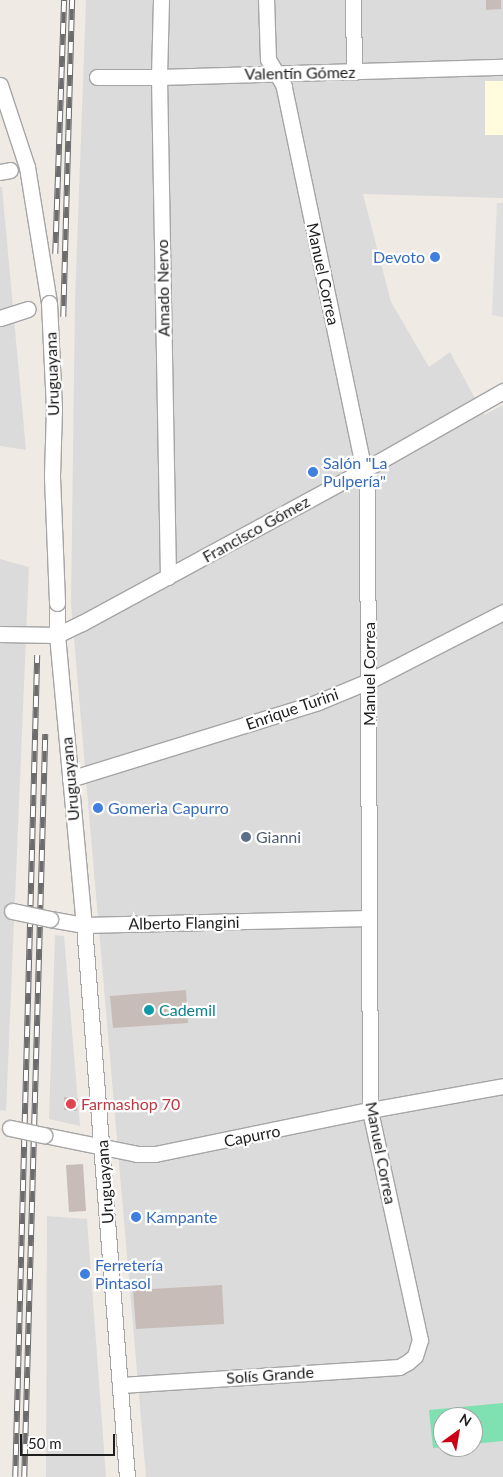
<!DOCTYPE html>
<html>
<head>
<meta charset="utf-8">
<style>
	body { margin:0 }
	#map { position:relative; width:503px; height:1477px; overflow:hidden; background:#efeae4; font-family:Lato,sans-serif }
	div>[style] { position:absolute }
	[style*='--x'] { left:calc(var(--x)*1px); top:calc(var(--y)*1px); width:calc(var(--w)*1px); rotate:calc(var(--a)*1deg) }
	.residential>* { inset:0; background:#dcdbdb }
	.education>* { inset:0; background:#fffbdd }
	.pitch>* { inset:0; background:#7fe1b1 }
	.parking>* { inset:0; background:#dedede }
	.building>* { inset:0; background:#c7bcb7 }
	.roads { filter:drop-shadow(1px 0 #a5a5a5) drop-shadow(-1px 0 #a5a5a5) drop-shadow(0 1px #a5a5a5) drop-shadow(0 -1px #a5a5a5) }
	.minor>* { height:15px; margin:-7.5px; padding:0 7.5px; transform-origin:7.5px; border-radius:7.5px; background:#fff }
	.rail>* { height:5.5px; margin-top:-2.75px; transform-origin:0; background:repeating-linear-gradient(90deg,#fff 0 11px,#6c6c6c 0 22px); box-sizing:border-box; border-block:1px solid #6c6c6c }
	.bridges { filter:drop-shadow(1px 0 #a5a5a5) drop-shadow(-1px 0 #a5a5a5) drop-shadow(0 1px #a5a5a5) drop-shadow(0 -1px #a5a5a5) }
	.minor-bridge>* { height:15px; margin:-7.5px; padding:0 7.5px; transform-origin:7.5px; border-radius:7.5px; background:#fff }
	.dots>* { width:14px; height:14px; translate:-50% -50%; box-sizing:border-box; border:2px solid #fff; border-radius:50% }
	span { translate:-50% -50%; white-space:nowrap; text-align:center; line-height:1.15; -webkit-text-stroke:4.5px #fff; paint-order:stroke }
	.street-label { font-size:16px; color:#1e1e1e }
	.shop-label { font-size:16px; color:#366cbe }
	.right { translate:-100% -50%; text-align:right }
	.left { translate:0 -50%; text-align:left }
	.service-label { font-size:16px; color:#4e5e75 }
	.culture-label { font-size:16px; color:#0d838f }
	.health-label { font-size:16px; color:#be3a42 }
	.north { position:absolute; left:433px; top:1407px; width:50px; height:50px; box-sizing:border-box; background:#fff; border:1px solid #a5a5a5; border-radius:50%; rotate:32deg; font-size:14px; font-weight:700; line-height:20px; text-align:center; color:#1e1e1e }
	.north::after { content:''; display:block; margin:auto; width:18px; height:22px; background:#cc0016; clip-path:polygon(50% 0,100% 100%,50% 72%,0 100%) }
	.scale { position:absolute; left:20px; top:1434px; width:95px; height:22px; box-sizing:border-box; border:2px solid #1e1e1e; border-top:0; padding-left:6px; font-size:15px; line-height:18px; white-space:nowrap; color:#1e1e1e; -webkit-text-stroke:4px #fff; paint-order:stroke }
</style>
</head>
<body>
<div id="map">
	<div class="residential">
		<i style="clip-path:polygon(evenodd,86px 0,503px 0,503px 198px,363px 194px,391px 302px,429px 367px,450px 352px,484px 415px,503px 405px,503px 1477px,146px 1477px,71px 604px,75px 301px,86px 0,443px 1417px,473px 1417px,473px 1447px,443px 1447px,443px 1417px)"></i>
		<i style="clip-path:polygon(0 187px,2px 187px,26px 450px,0 446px)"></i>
		<i style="clip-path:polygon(0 559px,29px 567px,6px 1111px,0 1110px)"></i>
		<i style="clip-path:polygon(55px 935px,64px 936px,80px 1126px,49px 1119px)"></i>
		<i style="clip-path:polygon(47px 1216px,87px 1219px,106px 1477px,46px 1477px)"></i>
	</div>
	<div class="education">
		<i style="clip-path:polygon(485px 81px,503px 81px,503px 135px,485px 135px)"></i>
	</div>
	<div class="pitch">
		<i style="clip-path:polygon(503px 1403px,503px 1441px,473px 1444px,473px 1417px,443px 1417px,443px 1447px,433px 1448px,429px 1410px)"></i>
	</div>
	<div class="parking">
		<i style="clip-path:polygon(497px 203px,503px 203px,503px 317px,492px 315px)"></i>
	</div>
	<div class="building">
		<i style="clip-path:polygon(486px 0,501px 0,501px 9px,486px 10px)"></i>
		<i style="clip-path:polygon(186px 990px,188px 1023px,113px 1028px,110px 996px)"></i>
		<i style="clip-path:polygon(64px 1097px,78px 1099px,77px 1111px,64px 1110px)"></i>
		<i style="clip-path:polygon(83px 1164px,86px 1211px,69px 1212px,66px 1165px)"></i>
		<i style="clip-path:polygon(222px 1285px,224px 1324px,136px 1329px,133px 1290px)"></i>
	</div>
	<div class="roads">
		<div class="minor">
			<i style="--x:161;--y:0;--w:77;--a:91.5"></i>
			<i style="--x:159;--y:77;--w:500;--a:88.97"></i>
			<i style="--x:353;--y:0;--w:72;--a:89.2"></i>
			<i style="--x:97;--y:77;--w:62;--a:0"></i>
			<i style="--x:159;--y:77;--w:344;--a:-1.7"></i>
			<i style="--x:0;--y:85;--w:86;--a:71.8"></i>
			<i style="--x:27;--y:167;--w:138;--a:80.8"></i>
			<i style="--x:0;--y:172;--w:10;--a:-11"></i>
			<i style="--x:0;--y:318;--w:29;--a:-18"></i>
			<i style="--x:57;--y:603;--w:32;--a:90"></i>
			<i style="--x:57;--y:635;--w:291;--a:84.7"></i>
			<i style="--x:84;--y:925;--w:554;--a:85.55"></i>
			<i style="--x:0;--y:634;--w:57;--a:1"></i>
			<i style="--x:57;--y:635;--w:28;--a:-26"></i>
			<i style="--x:82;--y:623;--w:321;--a:-28.5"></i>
			<i style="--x:364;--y:470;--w:160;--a:-29.6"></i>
			<i style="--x:70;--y:779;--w:260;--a:-17.2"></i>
			<i style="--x:318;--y:702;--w:55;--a:-22.4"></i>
			<i style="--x:369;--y:681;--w:151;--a:-27.2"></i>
			<i style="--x:50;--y:919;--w:35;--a:10"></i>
			<i style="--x:84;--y:925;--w:285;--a:-1.4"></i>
			<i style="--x:44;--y:1135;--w:95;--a:11.5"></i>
			<i style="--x:137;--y:1154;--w:18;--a:0"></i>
			<i style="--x:155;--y:1154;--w:219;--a:-11.6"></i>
			<i style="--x:370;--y:1110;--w:135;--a:-10.2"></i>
			<i style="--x:121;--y:1385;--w:279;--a:-3.7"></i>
			<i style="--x:399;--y:1367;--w:10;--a:-29"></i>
			<i style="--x:408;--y:1362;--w:9;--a:-41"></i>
			<i style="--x:415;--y:1356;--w:17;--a:-73"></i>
			<i style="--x:420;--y:1340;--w:235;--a:-102.3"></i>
			<i style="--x:370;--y:1110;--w:625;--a:-90.28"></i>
			<i style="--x:367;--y:485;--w:408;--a:-101.8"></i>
			<i style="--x:284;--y:86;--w:31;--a:-121"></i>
			<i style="--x:268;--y:59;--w:59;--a:-91.9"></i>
		</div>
	</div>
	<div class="rail">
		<i style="--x:55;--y:254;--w:254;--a:-88"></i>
		<i style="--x:63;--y:317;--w:317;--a:-88.4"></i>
		<i style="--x:15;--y:1477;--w:822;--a:-88.47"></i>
		<i style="--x:24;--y:1477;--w:743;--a:-88.38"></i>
	</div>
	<div class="bridges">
		<div class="minor-bridge">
			<i style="--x:49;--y:303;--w:105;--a:87.3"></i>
			<i style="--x:54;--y:408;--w:69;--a:91.7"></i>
			<i style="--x:52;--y:477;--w:126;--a:87.7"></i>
			<i style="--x:12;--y:911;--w:39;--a:12"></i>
			<i style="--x:10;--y:1128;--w:35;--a:12"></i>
		</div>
	</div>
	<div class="dots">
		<i style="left:435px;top:257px;background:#3f7fe0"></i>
		<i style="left:313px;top:472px;background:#3f7fe0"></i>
		<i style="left:98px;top:808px;background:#3f7fe0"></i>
		<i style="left:246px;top:837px;background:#5c6f8a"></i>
		<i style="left:149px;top:1010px;background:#0f9aa8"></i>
		<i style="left:71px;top:1104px;background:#e0444e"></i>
		<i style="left:136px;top:1217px;background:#3f7fe0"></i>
		<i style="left:85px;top:1274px;background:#3f7fe0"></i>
	</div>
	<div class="street-label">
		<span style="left:300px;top:73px;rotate:-1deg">Valentín Gómez</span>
		<span style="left:323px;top:274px;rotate:78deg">Manuel Correa</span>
		<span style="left:163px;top:288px;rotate:-91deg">Amado Nervo</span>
		<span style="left:52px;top:374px;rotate:-92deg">Uruguayana</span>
		<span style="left:256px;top:529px;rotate:-29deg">Francisco Gómez</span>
		<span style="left:369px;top:674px;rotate:-90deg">Manuel Correa</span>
		<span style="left:292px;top:709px;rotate:-19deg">Enrique Turini</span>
		<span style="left:70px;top:779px;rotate:-95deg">Uruguayana</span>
		<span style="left:184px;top:923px;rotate:-1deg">Alberto Flangini</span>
		<span style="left:252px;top:1136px;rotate:-11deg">Capurro</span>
		<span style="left:381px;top:1153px;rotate:79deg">Manuel Correa</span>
		<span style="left:105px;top:1182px;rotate:-94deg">Uruguayana</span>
		<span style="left:270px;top:1375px;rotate:-4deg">Solís Grande</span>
	</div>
	<div class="shop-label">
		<span class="right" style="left:425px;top:257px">Devoto</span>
		<span class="left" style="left:323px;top:472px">Salón "La<br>Pulpería"</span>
		<span class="left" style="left:108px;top:808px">Gomeria Capurro</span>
		<span class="left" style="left:146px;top:1217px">Kampante</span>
		<span class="left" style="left:95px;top:1274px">Ferretería<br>Pintasol</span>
	</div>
	<div class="service-label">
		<span class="left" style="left:256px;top:837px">Gianni</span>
	</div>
	<div class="culture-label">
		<span class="left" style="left:159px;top:1010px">Cademil</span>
	</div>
	<div class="health-label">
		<span class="left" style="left:81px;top:1104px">Farmashop 70</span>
	</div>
	<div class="north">N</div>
	<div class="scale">50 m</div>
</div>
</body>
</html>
